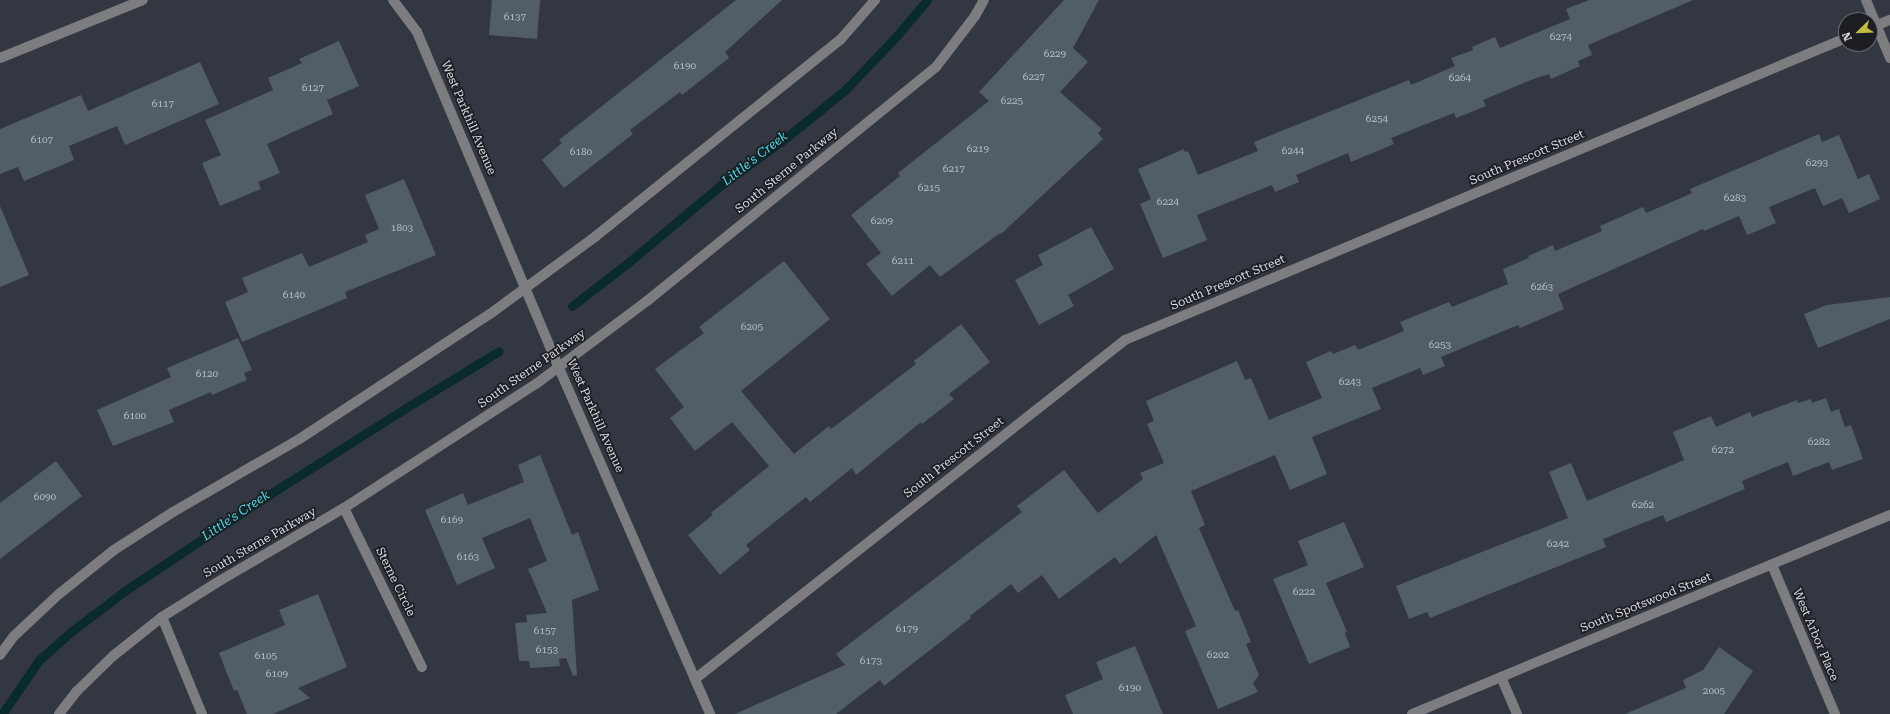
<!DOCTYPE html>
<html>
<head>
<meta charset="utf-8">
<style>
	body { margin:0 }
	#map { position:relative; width:1890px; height:714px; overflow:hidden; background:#323741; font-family:"Roboto Serif",serif }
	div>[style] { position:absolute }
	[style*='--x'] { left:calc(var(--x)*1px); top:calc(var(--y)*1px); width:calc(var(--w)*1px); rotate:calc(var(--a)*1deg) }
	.stream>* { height:9px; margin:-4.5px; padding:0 4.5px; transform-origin:4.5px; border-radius:4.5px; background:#092b2d }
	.building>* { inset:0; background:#515e65 }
	.minor>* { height:10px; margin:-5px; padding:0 5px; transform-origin:5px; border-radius:5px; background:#7d7c81 }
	span { translate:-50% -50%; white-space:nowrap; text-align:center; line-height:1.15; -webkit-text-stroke:3.5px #1c1e23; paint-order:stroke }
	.number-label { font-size:10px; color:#b7bcc4 }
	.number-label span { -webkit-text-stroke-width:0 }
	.street-label { font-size:12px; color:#d9dce3 }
	.water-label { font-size:13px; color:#45dee7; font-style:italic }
	.north { position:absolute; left:1838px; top:12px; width:40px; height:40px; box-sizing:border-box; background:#1c1e23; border:1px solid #686a70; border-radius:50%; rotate:247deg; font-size:11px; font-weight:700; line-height:16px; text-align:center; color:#d9dce3 }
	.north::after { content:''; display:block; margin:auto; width:14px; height:18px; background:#c2bd3f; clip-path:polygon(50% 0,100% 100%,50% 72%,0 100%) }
</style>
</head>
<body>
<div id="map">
	<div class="stream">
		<i style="--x:572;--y:306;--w:72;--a:-37.7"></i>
		<i style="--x:629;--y:262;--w:120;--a:-39.9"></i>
		<i style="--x:721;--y:185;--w:82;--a:-36"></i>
		<i style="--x:787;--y:137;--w:75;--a:-39"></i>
		<i style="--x:845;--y:90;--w:69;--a:-46.2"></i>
		<i style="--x:893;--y:40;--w:52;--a:-49.6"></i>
		<i style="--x:2;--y:714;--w:65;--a:-55.6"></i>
		<i style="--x:39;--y:660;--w:44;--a:-41.3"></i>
		<i style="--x:72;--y:631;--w:68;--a:-37.2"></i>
		<i style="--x:126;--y:590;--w:169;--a:-33.7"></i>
		<i style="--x:267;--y:496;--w:168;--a:-32.4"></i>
		<i style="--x:409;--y:406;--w:105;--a:-31.4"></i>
	</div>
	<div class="building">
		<i style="clip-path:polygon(492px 0,540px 0,537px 39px,489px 35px)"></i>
		<i style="clip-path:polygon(736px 0,782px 0,725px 52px,729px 58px,682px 95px,680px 92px,630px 130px,633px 134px,564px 188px,542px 160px,562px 143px,559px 140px)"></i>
		<i style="clip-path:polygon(1064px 0,1099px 0,1073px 48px,1088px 62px,1060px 92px,1102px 129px,1098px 133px,1103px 139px,1001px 234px,1000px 233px,940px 277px,930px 265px,892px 296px,866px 264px,881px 253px,851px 215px,900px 176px,898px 173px,989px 101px,979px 92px)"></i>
		<i style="clip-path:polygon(1589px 0,1693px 0,1588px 45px,1592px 55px,1578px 61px,1580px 66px,1551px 79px,1549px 74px,1531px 80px,1483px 100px,1486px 106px,1456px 118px,1454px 113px,1391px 138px,1394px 144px,1351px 162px,1348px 153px,1296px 175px,1299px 182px,1275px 192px,1272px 185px,1197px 215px,1207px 240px,1163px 258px,1140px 204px,1151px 199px,1138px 169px,1184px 149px,1185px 152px,1188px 151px,1198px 175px,1258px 151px,1254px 142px,1409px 80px,1411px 85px,1455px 66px,1451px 58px,1473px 50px,1472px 47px,1495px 37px,1500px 48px,1570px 19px,1566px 9px)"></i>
		<i style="clip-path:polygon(339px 41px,359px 86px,327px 100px,333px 114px,267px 144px,280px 173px,258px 182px,261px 189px,220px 206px,202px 163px,221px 155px,205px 120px,273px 90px,268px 78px,302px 63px,299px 59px)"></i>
		<i style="clip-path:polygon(200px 62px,219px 104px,125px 145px,117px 126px,69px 146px,74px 160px,24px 181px,18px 167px,0 174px,0 129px,81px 95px,88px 111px)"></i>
		<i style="clip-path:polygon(1819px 134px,1822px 142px,1839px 135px,1858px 179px,1869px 174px,1880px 199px,1849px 213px,1842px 198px,1823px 206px,1815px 188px,1769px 207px,1776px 223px,1747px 235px,1739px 216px,1704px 231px,1703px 229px,1558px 294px,1564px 309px,1520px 328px,1518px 325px,1441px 357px,1445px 366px,1423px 375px,1420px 368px,1372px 388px,1381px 409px,1312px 437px,1327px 474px,1290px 490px,1275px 455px,1191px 491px,1205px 525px,1199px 528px,1235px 611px,1238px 610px,1251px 642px,1246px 644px,1259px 675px,1253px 683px,1258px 692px,1218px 709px,1185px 631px,1196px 626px,1156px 535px,1120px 564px,1115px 557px,1059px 599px,1042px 575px,1018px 593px,1011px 584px,970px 616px,971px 618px,884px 686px,880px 680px,836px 714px,735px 714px,845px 665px,836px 654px,1022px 512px,1017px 506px,1064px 470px,1098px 513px,1143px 479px,1140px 473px,1164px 463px,1147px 424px,1154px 421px,1146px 401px,1237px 361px,1245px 380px,1251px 378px,1269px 420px,1322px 398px,1306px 362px,1331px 351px,1333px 354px,1355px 345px,1358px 350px,1404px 331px,1400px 322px,1449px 302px,1452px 307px,1508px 284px,1503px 269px,1529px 258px,1528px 256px,1553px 245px,1555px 251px,1602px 231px,1600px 226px,1643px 207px,1646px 213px,1688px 195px,1692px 193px,1690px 189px)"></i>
		<i style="clip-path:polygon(404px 179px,436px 255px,345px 292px,347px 298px,242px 342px,225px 302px,248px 292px,242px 278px,302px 253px,309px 267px,368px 242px,365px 235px,379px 229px,365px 195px)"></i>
		<i style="clip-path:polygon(0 206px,29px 275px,0 287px)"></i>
		<i style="clip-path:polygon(1091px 227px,1114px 269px,1068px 295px,1074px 306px,1039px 325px,1015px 280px,1043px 265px,1038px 255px)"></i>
		<i style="clip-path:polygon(784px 261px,830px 319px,741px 391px,794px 454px,829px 426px,831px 429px,856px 410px,916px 364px,914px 361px,961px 324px,990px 362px,949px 394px,954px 399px,922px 424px,921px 422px,856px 475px,852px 468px,810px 502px,806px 497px,746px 545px,750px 550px,720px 575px,688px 535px,713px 515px,711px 513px,769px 466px,732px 422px,695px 451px,670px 418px,684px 407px,655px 369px,704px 333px,699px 327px)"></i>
		<i style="clip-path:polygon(1890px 297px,1890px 319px,1818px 348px,1804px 314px,1827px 305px)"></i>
		<i style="clip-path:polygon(238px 338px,252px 370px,244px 373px,247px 380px,212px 395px,211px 392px,169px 410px,174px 422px,113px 446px,97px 410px,171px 377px,167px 368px)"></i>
		<i style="clip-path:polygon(1826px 398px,1831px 412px,1839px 409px,1845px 427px,1851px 425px,1863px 459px,1832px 470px,1829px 462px,1793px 476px,1788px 462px,1742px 481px,1745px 489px,1666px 522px,1663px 515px,1603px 539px,1606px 547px,1430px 618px,1427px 612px,1409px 619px,1396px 586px,1568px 518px,1549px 472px,1571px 463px,1587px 501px,1684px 460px,1673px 432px,1711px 416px,1716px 427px,1750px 412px,1752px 417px,1797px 400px,1798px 403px,1811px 399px,1812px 403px)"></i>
		<i style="clip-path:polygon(540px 455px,572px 535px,578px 532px,599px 590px,572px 600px,577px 675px,573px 676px,566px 658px,559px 659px,560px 666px,530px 668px,529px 661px,519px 661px,515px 623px,527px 622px,526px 615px,547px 613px,528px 569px,547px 561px,530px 518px,482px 538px,495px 568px,457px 585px,425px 510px,463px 493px,468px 505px,524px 482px,518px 465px)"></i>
		<i style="clip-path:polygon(56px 461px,82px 496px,0 559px,0 503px)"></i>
		<i style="clip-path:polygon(1344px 522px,1364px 567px,1326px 583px,1347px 632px,1345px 633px,1350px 647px,1309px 664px,1273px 579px,1308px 565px,1298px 541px)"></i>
		<i style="clip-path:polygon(318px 594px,347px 667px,298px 688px,310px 698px,273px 714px,247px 714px,237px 690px,234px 691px,219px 653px,285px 625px,279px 610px)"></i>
		<i style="clip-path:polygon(1135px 646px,1163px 714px,1073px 714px,1065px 695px,1103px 679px,1096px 662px)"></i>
		<i style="clip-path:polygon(1719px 647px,1753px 671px,1724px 714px,1625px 714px,1686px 688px,1683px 680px,1703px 670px)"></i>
	</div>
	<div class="minor">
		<i style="--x:393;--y:0;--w:40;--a:53"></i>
		<i style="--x:417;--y:32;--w:365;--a:67.1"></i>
		<i style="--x:559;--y:368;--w:378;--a:66.4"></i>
		<i style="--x:1866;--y:0;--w:63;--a:67.5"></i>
		<i style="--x:1870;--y:28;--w:22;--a:-22"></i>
		<i style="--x:0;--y:58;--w:154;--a:-22.1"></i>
		<i style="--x:344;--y:508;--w:177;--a:63.9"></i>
		<i style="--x:1772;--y:565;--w:162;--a:67.1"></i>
		<i style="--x:162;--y:617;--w:105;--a:67.6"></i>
		<i style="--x:0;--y:655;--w:24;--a:-54"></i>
		<i style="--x:14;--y:636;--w:62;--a:-43"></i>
		<i style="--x:59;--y:594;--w:70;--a:-38.7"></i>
		<i style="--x:114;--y:550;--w:70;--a:-32.8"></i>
		<i style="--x:173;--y:512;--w:148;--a:-30"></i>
		<i style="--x:301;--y:438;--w:226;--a:-33.3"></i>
		<i style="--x:490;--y:314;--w:132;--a:-36.3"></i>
		<i style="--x:596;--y:236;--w:314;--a:-38.8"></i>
		<i style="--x:841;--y:39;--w:52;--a:-48.9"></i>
		<i style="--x:1501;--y:677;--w:40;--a:66.6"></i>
		<i style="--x:695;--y:679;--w:548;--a:-38.25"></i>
		<i style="--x:1125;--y:340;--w:782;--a:-22.73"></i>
		<i style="--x:59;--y:714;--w:28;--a:-52"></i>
		<i style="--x:76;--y:692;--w:52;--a:-44.2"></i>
		<i style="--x:113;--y:656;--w:63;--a:-38.5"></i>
		<i style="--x:162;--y:617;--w:64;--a:-32.2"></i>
		<i style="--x:216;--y:583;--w:148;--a:-30.4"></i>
		<i style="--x:344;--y:508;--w:229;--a:-32.9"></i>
		<i style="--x:536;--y:384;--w:139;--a:-36.8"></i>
		<i style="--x:647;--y:301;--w:372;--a:-39"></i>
		<i style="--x:936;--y:67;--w:64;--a:-52.6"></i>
		<i style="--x:975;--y:16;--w:18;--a:-61"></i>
		<i style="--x:1412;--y:714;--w:518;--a:-22.6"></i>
	</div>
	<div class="number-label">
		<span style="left:515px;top:17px">6137</span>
		<span style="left:1561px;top:37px">6274</span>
		<span style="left:1055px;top:54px">6229</span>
		<span style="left:685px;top:66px">6190</span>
		<span style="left:1034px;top:77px">6227</span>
		<span style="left:1460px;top:78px">6264</span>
		<span style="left:313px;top:88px">6127</span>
		<span style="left:1012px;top:101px">6225</span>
		<span style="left:163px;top:104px">6117</span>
		<span style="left:1377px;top:119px">6254</span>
		<span style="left:42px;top:140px">6107</span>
		<span style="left:978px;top:149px">6219</span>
		<span style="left:1293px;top:151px">6244</span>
		<span style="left:581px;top:152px">6180</span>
		<span style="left:1817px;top:163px">6293</span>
		<span style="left:954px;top:169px">6217</span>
		<span style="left:929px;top:188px">6215</span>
		<span style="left:1735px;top:198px">6283</span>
		<span style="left:1168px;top:202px">6224</span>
		<span style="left:882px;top:221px">6209</span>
		<span style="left:402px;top:228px">1803</span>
		<span style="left:903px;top:261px">6211</span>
		<span style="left:1542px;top:287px">6263</span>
		<span style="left:294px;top:295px">6140</span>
		<span style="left:752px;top:327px">6205</span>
		<span style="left:1440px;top:345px">6253</span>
		<span style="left:207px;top:374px">6120</span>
		<span style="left:1350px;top:382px">6243</span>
		<span style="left:135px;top:416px">6100</span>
		<span style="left:1819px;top:442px">6282</span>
		<span style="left:1723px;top:450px">6272</span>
		<span style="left:45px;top:497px">6090</span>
		<span style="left:1643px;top:505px">6262</span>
		<span style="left:452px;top:520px">6169</span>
		<span style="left:1558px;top:544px">6242</span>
		<span style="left:468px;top:557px">6163</span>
		<span style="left:1304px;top:592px">6222</span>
		<span style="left:907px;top:629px">6179</span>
		<span style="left:545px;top:631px">6157</span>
		<span style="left:547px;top:650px">6153</span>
		<span style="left:1218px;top:655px">6202</span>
		<span style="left:266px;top:656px">6105</span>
		<span style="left:871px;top:661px">6173</span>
		<span style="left:277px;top:674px">6109</span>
		<span style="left:1130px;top:688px">6190</span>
		<span style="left:1714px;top:691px">2005</span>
	</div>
	<div class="street-label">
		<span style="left:468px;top:118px;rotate:67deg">West Parkhill Avenue</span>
		<span style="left:1527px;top:158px;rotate:-23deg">South Prescott Street</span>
		<span style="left:787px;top:171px;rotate:-39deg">South Sterne Parkway</span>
		<span style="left:1228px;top:283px;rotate:-23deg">South Prescott Street</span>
		<span style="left:532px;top:369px;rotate:-35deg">South Sterne Parkway</span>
		<span style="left:595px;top:416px;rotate:66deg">West Parkhill Avenue</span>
		<span style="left:954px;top:458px;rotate:-38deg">South Prescott Street</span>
		<span style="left:260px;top:543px;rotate:-30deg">South Sterne Parkway</span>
		<span style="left:395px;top:582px;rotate:64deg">Sterne Circle</span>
		<span style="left:1646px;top:603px;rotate:-22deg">South Spotswood Street</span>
		<span style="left:1815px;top:635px;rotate:67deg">West Arbor Place</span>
	</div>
	<div class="water-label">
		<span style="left:755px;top:159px;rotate:-38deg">Little's Creek</span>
		<span style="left:236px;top:516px;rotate:-34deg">Little's Creek</span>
	</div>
	<div class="north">N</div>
</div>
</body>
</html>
